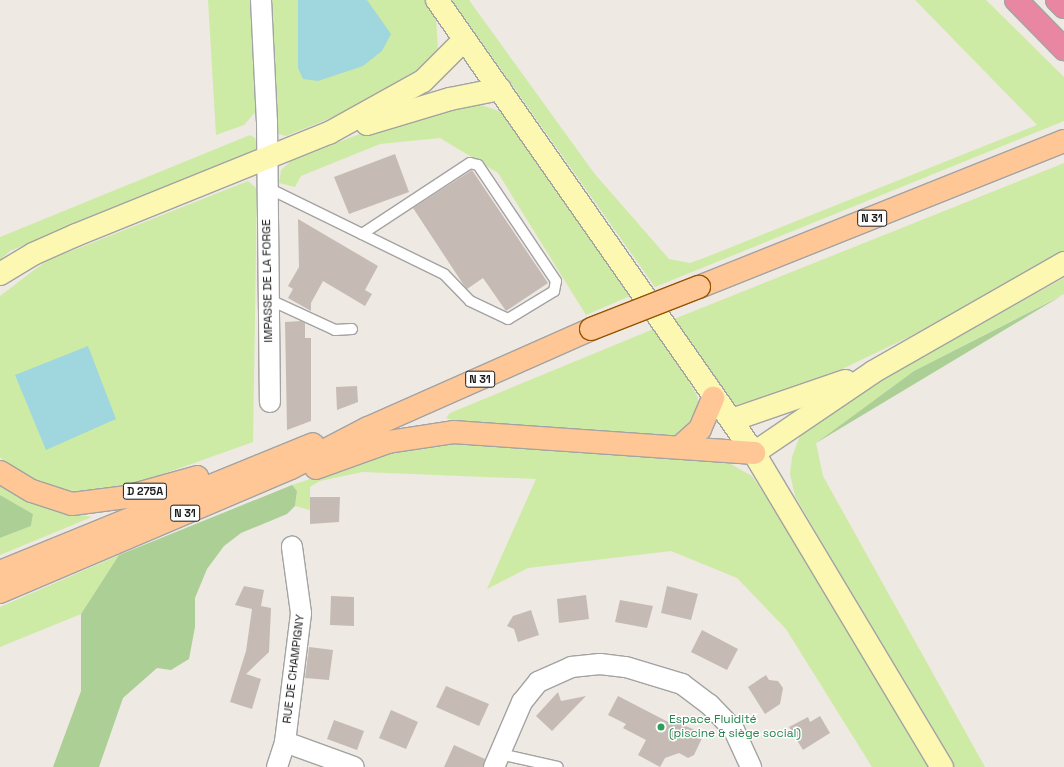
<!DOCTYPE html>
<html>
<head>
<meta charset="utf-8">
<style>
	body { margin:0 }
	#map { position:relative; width:1064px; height:767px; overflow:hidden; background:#eee9e2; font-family:"Space Grotesk",sans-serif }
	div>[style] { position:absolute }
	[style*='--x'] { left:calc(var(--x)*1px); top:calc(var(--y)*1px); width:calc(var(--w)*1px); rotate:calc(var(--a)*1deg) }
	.grass>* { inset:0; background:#ceeba5 }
	.forest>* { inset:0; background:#accf95 }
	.water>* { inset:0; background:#a0d6de }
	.building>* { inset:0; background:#c6bab5 }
	.roads { filter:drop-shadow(1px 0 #a3a3a3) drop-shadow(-1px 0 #a3a3a3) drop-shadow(0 1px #a3a3a3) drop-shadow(0 -1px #a3a3a3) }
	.lane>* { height:10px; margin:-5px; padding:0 5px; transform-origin:5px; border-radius:5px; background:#fff }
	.street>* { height:20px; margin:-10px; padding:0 10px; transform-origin:10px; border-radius:10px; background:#fff }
	.secondary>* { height:22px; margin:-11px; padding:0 11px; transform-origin:11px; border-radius:11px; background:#fcf8b2 }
	.primary>* { height:22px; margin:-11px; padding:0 11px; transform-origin:11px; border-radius:11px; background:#ffc796 }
	.highway>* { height:22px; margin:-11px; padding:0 11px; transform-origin:11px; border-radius:11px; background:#e986a2 }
	.bridges { filter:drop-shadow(1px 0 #955400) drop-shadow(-1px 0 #955400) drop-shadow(0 1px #955400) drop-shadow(0 -1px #955400) }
	.primary-bridge>* { height:22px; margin:-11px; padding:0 11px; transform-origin:11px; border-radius:11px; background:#ffc796 }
	.dots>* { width:11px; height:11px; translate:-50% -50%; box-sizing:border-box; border:2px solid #fff; border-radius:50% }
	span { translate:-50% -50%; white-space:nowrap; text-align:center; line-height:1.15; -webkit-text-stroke:3px #fff; paint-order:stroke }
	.shield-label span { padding:1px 3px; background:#fff; border:1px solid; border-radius:3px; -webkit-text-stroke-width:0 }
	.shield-label { font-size:11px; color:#1c1c1c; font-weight:700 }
	.street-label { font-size:12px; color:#1c1c1c }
	.leisure-label { font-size:12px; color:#27864d }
	.left { translate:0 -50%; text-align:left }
</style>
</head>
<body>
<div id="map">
	<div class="grass">
		<i style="clip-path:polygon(208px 0,252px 0,257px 110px,244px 125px,216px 135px)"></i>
		<i style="clip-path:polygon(270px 0,426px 0,436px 17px,438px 51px,398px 91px,286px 136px,275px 133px)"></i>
		<i style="clip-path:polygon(452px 0,469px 0,594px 173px,669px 259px,690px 263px,709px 256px,1037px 125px,915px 0,986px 0,1064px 77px,1064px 121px,655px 287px)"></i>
		<i style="clip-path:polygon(481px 105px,502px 112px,511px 121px,630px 296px,586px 315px,498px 173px,440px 138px,380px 144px,301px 176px,295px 187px,279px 183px,281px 170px,291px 161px,354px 136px,449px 108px)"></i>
		<i style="clip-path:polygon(250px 135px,255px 138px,258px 148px,249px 155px,10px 251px,0 260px,0 237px)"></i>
		<i style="clip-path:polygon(1064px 163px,1064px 252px,911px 336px,815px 382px,736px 405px,725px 396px,674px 319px)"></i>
		<i style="clip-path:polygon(248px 181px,257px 189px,253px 442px,110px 493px,60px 490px,17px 474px,0 457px,0 296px,46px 261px)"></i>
		<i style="clip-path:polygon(1064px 278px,1064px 294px,914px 371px,816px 443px,823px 476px,985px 767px,952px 767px,795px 496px,790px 474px,792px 457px,801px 433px,912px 362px)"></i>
		<i style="clip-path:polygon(656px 328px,697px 395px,701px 413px,679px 436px,636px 439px,467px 425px,446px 418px,450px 413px)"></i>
		<i style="clip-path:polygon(471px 442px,727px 462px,752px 476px,796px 540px,930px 767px,872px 767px,786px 629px,737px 578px,671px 551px,528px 568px,487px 589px,536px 479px,362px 472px,320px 481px,310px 487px,310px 510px,295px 506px,297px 491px,292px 485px,393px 452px)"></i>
		<i style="clip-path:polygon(0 479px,64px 512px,92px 517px,0 555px,0 538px,31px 526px,33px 514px,0 495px)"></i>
		<i style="clip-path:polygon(119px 555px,81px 614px,0 647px,0 607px)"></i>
	</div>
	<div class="forest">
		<i style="clip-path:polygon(1061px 296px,816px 443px,914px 371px)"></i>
		<i style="clip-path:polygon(292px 485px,297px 491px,295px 506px,287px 514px,241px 533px,224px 546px,207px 569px,195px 598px,195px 627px,189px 659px,171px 670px,157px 668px,123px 698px,99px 767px,53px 767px,81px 691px,81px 614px,119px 555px)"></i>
		<i style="clip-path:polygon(0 495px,33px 514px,31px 526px,0 538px)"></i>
	</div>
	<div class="water">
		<i style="clip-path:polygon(298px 0,367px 0,391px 34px,382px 51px,363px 66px,318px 81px,303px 79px,298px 68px)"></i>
		<i style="clip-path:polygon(88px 346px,116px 419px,46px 450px,15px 375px)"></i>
	</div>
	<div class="building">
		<i style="clip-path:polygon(395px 154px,409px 192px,349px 214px,334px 177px)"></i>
		<i style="clip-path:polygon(472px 170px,548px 283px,506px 311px,483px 278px,467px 289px,463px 284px,413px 208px)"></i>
		<i style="clip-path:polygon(298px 219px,378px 266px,365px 290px,372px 294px,365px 306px,323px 281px,311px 303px,311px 311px,288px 298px,293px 289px,288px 286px,299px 267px)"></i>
		<i style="clip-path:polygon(301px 321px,305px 323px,305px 338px,311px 338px,311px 421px,287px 430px,285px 322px)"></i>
		<i style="clip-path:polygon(357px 386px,358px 402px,337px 410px,336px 387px)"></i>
		<i style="clip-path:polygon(310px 497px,340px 497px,339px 522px,310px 524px)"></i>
		<i style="clip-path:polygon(244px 586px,264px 590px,261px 606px,271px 608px,269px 652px,246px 674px,261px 679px,252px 709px,230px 702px,246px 651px,252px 609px,235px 605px)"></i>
		<i style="clip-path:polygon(667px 586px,698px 594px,691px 620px,661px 613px)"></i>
		<i style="clip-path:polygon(586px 595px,589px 619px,559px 623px,557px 599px)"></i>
		<i style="clip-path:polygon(331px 596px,354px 597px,354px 626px,330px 625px)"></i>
		<i style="clip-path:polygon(620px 600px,653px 606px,647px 628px,615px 622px)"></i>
		<i style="clip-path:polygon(531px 610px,539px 635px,518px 642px,514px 629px,507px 626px,513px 616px)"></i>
		<i style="clip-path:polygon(702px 630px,738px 649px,727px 670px,691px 652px)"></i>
		<i style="clip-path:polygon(309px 647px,333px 650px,329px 680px,305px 678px)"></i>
		<i style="clip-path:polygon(766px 675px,769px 680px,778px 681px,783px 688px,780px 704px,765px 714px,748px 687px)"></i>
		<i style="clip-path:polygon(446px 686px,489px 704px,479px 726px,436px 707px)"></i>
		<i style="clip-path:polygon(558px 692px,561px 701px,586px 696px,552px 731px,536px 716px)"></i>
		<i style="clip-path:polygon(618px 696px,674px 725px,676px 722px,700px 732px,703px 736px,694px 755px,688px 758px,679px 753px,665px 758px,660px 767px,638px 755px,646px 740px,623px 728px,626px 724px,608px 715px)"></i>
		<i style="clip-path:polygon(391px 710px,418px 722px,406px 749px,379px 738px)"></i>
		<i style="clip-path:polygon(820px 716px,830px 733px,803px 750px,789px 727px,808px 717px,810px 722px)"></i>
		<i style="clip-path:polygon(334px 720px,364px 731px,357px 750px,327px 739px)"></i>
		<i style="clip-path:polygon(454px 745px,485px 759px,483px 767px,444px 767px)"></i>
	</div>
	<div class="roads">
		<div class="lane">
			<i style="--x:266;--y:187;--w:107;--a:26.1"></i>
			<i style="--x:362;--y:234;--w:91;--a:26"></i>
			<i style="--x:444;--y:274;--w:37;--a:46"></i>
			<i style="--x:470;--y:301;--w:42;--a:25.3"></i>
			<i style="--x:508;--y:319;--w:54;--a:-31.3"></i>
			<i style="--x:554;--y:291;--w:10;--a:-79"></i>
			<i style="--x:556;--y:281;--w:140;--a:-123.9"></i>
			<i style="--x:478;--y:165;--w:8;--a:-166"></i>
			<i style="--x:470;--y:163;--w:129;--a:146.7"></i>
			<i style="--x:268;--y:299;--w:74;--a:24.8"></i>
			<i style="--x:335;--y:330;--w:17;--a:-3"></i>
			<i style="--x:500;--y:754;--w:59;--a:12.6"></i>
		</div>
		<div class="street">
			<i style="--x:261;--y:0;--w:122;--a:87.2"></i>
			<i style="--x:267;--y:122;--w:280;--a:89.4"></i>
			<i style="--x:285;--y:742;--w:73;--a:19.9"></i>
			<i style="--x:277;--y:767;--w:26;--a:-72"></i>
			<i style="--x:285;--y:742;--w:130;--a:-82.9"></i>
			<i style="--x:301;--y:613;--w:67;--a:-97.8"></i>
			<i style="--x:494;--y:767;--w:71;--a:-66.7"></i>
			<i style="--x:522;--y:702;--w:26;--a:-51"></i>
			<i style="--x:538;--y:682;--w:36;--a:-24"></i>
			<i style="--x:571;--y:667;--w:29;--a:-6"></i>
			<i style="--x:600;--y:664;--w:26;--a:7"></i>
			<i style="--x:626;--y:667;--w:59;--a:16.9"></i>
			<i style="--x:682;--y:684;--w:34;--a:37"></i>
			<i style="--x:709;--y:704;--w:36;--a:46"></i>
			<i style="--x:734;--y:730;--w:41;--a:65.3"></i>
		</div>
		<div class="secondary">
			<i style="--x:437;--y:0;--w:553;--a:55.02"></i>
			<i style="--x:754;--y:453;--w:366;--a:59.1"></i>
			<i style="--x:367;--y:124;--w:87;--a:-16.8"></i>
			<i style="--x:450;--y:99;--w:51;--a:-11.3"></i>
			<i style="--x:0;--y:274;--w:39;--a:-31"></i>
			<i style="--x:33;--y:254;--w:47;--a:-23.8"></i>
			<i style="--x:76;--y:235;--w:273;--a:-22"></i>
			<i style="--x:329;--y:133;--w:107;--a:-29"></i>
			<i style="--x:423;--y:81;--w:58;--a:-45"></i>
			<i style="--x:732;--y:420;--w:120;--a:-19"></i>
			<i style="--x:754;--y:453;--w:144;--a:-34.2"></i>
			<i style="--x:873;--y:372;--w:220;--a:-29.7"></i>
		</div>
		<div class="primary">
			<i style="--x:699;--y:287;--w:393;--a:-21.8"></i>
			<i style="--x:680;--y:447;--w:27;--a:-42"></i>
			<i style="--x:700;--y:429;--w:34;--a:-67"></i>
			<i style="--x:316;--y:468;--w:77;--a:-19.9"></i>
			<i style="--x:388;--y:442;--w:66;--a:-8.7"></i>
			<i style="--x:453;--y:432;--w:302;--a:4"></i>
			<i style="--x:0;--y:472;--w:37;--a:31"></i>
			<i style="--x:32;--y:491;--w:42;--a:18"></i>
			<i style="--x:72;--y:504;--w:54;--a:-7.4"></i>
			<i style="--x:126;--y:497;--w:74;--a:-15.7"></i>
			<i style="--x:0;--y:572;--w:338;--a:-22.2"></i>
			<i style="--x:0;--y:592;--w:316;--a:-23.1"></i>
			<i style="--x:291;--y:468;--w:87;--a:-27.5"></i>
			<i style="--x:368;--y:428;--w:244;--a:-23.9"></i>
		</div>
		<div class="highway">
			<i style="--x:1016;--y:0;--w:69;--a:45.6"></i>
			<i style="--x:1057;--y:0;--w:10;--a:45"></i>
		</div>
	</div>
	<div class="bridges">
		<div class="primary-bridge">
			<i style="--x:591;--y:329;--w:116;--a:-21.3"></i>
		</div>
	</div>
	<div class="dots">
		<i style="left:661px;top:727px;background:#2e9e5b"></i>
	</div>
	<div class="shield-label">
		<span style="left:872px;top:218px">N 31</span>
		<span style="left:480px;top:379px">N 31</span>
		<span style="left:145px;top:491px">D 275A</span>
		<span style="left:185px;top:513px">N 31</span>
	</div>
	<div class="street-label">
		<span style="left:268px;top:281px;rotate:-91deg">IMPASSE DE LA FORGE</span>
		<span style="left:294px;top:669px;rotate:-83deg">RUE DE CHAMPIGNY</span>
	</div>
	<div class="leisure-label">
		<span class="left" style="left:669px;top:727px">Espace Fluidité<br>(piscine &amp; siège social)</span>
	</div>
</div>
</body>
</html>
